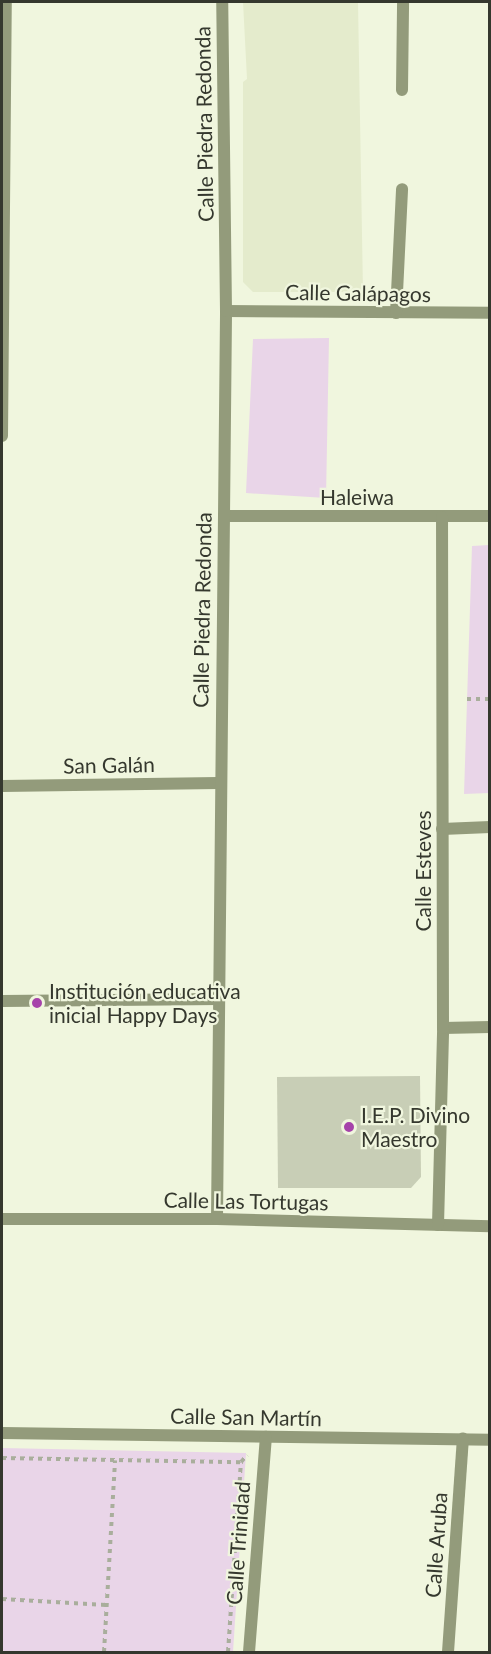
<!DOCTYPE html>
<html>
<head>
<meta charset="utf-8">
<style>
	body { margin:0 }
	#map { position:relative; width:491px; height:1654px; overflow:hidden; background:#f0f6de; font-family:Lato,sans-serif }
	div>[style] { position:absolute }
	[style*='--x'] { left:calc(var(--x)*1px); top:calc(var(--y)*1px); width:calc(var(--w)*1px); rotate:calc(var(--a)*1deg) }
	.built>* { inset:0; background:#e4ebcc }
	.green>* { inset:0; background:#e9d5e8 }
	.building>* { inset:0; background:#c8ceb6 }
	.path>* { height:4px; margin-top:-2px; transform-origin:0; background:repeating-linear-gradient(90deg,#a9ae9c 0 4.5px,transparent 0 9px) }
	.street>* { height:12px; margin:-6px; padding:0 6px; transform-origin:6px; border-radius:6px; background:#939b7b }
	.dots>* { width:16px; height:16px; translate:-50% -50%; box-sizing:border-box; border:3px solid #f0f6de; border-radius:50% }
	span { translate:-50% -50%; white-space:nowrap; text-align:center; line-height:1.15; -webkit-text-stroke:4.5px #f0f6de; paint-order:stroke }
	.street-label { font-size:21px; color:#35382e }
	.poi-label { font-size:21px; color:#35382e }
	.left { translate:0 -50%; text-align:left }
	.frame { position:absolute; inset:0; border:3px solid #35382e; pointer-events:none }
</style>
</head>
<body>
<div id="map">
	<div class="built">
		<i style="clip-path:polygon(243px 2px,358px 2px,363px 292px,253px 292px,243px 282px,243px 82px,247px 79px)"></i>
	</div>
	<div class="green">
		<i style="clip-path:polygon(329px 338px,326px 498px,246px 493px,253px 339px)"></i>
		<i style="clip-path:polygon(489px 545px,489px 793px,464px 794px,472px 546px)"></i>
		<i style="clip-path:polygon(2px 1448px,246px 1453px,233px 1652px,2px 1652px)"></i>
	</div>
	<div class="building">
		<i style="clip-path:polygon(420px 1076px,421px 1177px,411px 1188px,278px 1188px,277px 1077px)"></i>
	</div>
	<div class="path">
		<i style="--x:467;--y:699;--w:23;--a:0"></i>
		<i style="--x:2;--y:1458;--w:239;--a:1"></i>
		<i style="--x:2;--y:1599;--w:104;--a:3.3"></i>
		<i style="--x:104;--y:1652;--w:192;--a:-86.7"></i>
		<i style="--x:228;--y:1652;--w:190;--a:-86.1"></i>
		<i style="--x:241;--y:1462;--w:9;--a:-49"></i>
	</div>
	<div class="street">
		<i style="--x:402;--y:90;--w:88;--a:-89.3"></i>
		<i style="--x:226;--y:311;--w:264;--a:0.4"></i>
		<i style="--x:396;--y:313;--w:124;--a:-87.2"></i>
		<i style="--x:2;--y:436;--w:434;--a:-89.5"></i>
		<i style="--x:224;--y:516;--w:266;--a:0"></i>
		<i style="--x:2;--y:786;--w:216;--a:-0.8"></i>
		<i style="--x:442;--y:829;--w:48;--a:-2.4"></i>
		<i style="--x:2;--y:1001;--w:217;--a:-0.5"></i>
		<i style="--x:443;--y:1028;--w:47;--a:-1.2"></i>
		<i style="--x:2;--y:1219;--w:215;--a:0"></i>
		<i style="--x:217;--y:1219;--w:273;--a:1.5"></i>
		<i style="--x:217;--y:1219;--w:908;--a:-89.43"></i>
		<i style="--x:226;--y:311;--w:309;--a:-90.7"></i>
		<i style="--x:438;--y:1225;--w:197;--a:-88.5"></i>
		<i style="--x:443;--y:1028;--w:511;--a:-90.11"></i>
		<i style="--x:2;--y:1433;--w:488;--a:0.8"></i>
		<i style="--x:249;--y:1652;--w:216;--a:-85.5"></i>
		<i style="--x:448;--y:1652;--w:214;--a:-86"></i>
	</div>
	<div class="dots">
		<i style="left:37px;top:1003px;background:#a643aa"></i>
		<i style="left:349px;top:1127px;background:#a643aa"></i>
	</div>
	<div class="street-label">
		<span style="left:204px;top:124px;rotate:-91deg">Calle Piedra Redonda</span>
		<span style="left:358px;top:293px;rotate:1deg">Calle Galápagos</span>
		<span style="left:357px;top:497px">Haleiwa</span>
		<span style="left:202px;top:610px;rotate:-89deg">Calle Piedra Redonda</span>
		<span style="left:109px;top:765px;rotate:-1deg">San Galán</span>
		<span style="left:423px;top:871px;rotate:-90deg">Calle Esteves</span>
		<span style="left:246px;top:1201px;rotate:1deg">Calle Las Tortugas</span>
		<span style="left:246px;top:1417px;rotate:1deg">Calle San Martín</span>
		<span style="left:238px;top:1543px;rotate:-86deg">Calle Trinidad</span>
		<span style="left:436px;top:1545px;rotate:-86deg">Calle Aruba</span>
	</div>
	<div class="poi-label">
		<span class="left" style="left:49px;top:1003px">Institución educativa<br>inicial Happy Days</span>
		<span class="left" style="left:361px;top:1127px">I.E.P. Divino<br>Maestro</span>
	</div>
	<div class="frame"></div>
</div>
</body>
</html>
